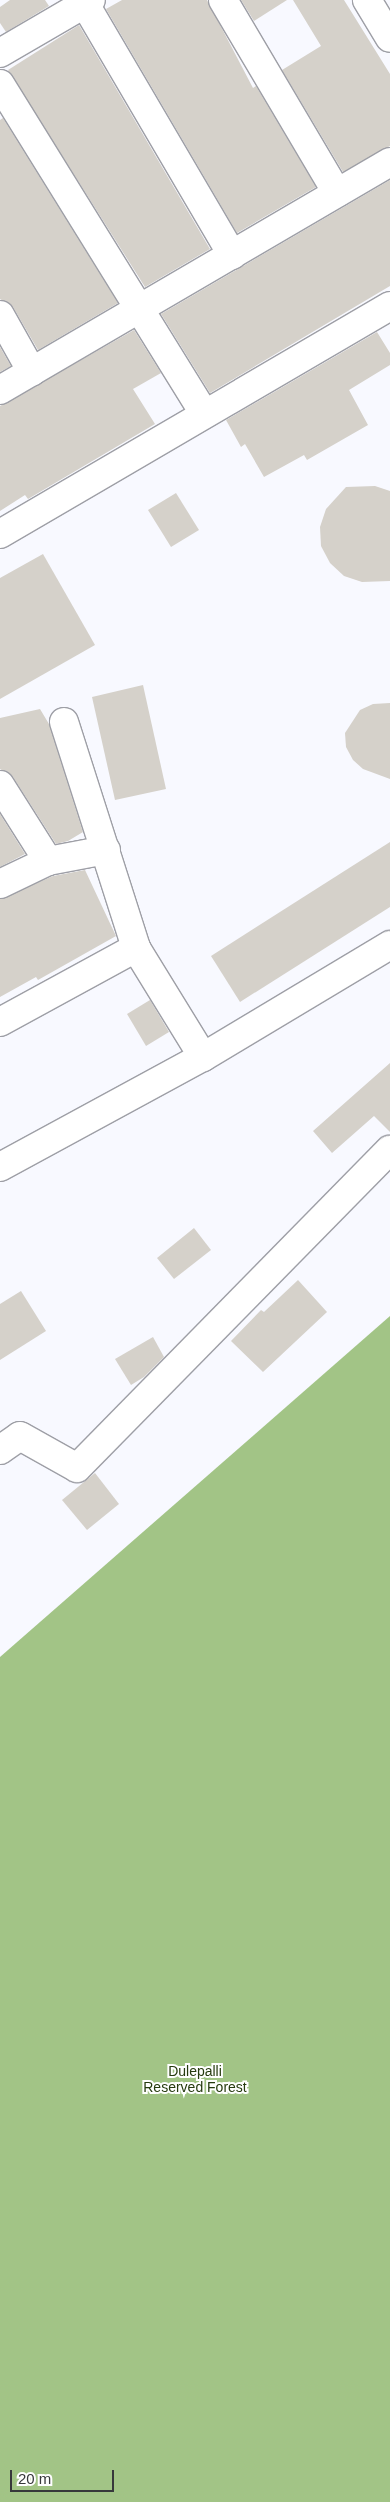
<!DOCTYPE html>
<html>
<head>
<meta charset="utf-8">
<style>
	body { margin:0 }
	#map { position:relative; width:390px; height:2502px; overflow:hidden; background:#f8f9ff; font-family:Arial,sans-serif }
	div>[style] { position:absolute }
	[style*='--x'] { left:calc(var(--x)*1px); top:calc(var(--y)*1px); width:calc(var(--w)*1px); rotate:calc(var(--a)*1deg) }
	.forest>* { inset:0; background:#a2c486 }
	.building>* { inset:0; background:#d5d1ca }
	.roads { filter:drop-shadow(1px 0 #9e9fa6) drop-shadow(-1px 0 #9e9fa6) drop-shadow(0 1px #9e9fa6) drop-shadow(0 -1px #9e9fa6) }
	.minor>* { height:28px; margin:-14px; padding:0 14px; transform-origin:14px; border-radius:14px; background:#fff }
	span { translate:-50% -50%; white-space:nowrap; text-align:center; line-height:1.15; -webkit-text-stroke:4px #fff; paint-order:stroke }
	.park-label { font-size:14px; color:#263b0f }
	.scale { position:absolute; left:10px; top:2470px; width:104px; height:22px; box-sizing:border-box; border:2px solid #37383b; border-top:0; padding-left:6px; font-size:15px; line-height:18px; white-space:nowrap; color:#37383b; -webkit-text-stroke:4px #fff; paint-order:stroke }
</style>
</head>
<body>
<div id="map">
	<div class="forest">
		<i style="clip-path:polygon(390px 1316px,390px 2502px,0 2502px,0 1657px)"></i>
	</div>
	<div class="building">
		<i style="clip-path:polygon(10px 0,45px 0,49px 6px,6px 32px,0 23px,0 7px)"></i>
		<i style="clip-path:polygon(122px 0,207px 0,253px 88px,256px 86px,316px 187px,237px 233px,106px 9px)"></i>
		<i style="clip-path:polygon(241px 0,287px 0,254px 21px)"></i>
		<i style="clip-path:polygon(293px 0,344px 0,390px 74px,390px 146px,343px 172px,282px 70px,321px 46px)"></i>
		<i style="clip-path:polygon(79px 25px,210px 249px,145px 287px,8px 70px)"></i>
		<i style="clip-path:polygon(3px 118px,118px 303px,38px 350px,13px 307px,0 299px,0 120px)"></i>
		<i style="clip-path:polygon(390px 180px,390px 286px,210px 393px,161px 314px)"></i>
		<i style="clip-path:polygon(134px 330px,161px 373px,133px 389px,155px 424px,28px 499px,25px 495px,0 511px,0 406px)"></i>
		<i style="clip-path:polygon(377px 332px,390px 353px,390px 365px,349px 390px,368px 425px,307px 460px,304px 455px,264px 477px,245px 444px,241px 447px,226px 420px)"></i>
		<i style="clip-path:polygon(0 347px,11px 366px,0 372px)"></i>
		<i style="clip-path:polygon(375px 486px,390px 491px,390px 581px,362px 582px,344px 576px,330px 563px,321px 546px,320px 527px,326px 509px,346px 487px)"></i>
		<i style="clip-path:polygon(176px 493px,199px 530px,171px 547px,148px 510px)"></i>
		<i style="clip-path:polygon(43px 554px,95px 645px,0 699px,0 578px)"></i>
		<i style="clip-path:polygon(143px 685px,166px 789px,115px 800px,92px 697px)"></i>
		<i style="clip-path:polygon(390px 703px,390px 779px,363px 769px,353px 760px,346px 747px,345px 733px,360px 710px,373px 704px)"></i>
		<i style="clip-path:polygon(40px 709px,49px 724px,83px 832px,68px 841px,56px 844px,13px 777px,0 769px,0 718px)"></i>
		<i style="clip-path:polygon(0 814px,25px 854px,0 867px)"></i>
		<i style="clip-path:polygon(390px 842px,390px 907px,240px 1002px,211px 956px)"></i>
		<i style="clip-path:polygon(85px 870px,116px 936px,38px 980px,36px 977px,0 997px,0 899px,53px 876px)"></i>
		<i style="clip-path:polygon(150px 1000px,169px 1032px,146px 1046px,127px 1014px)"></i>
		<i style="clip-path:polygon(390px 1063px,390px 1132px,374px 1116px,332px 1153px,313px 1131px)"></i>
		<i style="clip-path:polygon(194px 1228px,211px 1250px,174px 1279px,157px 1258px)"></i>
		<i style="clip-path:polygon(298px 1280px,327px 1312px,263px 1372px,231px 1341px,261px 1310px,264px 1312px)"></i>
		<i style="clip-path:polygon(21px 1291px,46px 1331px,0 1360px,0 1304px)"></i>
		<i style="clip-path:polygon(153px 1337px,164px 1357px,144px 1377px,131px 1385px,115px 1359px)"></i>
		<i style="clip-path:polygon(95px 1473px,119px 1504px,87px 1530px,62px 1500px)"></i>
	</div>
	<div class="roads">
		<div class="minor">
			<i style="--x:223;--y:0;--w:224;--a:59.4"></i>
			<i style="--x:367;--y:0;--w:44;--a:58.8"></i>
			<i style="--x:85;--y:4;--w:291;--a:59.6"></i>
			<i style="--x:0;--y:53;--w:105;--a:-30.2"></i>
			<i style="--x:0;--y:84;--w:388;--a:58.2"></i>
			<i style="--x:0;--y:315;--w:65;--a:60.7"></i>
			<i style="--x:0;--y:390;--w:452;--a:-30.3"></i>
			<i style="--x:0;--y:534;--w:452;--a:-30.3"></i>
			<i style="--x:64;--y:722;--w:237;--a:72.3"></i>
			<i style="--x:136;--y:948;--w:128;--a:58.4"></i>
			<i style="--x:0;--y:785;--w:90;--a:57.7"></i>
			<i style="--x:0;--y:884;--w:53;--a:-25.6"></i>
			<i style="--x:48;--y:861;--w:59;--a:-10.7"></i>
			<i style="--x:0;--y:1022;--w:155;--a:-28.6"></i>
			<i style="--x:0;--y:1167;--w:231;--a:-28.5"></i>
			<i style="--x:203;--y:1057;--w:218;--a:-30.9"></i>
			<i style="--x:0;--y:1450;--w:24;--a:-35"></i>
			<i style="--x:20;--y:1436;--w:65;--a:29.3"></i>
			<i style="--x:77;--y:1468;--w:446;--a:-45.5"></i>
		</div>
	</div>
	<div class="park-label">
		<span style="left:195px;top:2079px">Dulepalli<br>Reserved Forest</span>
	</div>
	<div class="scale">20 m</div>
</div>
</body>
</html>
